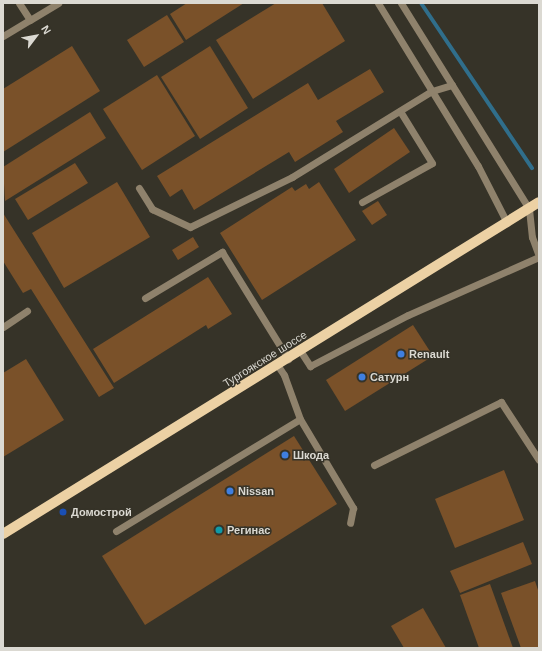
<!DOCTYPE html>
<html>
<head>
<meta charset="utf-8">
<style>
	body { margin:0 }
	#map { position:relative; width:542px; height:651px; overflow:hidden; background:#363328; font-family:Helvetica,sans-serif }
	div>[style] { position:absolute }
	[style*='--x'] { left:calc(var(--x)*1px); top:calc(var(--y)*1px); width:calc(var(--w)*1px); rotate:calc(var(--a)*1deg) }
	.stream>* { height:4px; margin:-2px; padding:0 2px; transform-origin:2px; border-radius:2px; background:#306e8b }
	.building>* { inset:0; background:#7a5129 }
	.service>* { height:7px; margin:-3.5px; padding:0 3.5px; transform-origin:3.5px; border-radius:3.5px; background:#8f826c }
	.primary>* { height:10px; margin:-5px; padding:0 5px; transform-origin:5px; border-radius:5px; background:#ecd1a4 }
	.dots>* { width:11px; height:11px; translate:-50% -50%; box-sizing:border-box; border:2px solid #363328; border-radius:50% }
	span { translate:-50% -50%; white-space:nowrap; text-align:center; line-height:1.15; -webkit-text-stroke:3px #363328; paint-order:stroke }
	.poi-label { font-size:11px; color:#dbd9d2; font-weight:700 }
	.left { translate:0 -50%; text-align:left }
	.street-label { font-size:11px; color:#dbd9d2 }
	.frame { position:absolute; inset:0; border:4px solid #dbd9d2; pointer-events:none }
	.north { position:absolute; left:16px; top:16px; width:40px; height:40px; -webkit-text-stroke:3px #363328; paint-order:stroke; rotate:58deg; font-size:11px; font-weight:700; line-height:16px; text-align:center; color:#dbd9d2 }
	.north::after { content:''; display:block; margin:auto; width:14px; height:18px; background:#dbd9d2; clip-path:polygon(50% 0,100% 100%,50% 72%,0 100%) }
</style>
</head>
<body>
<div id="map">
	<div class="stream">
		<i style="--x:421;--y:3;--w:199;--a:56.1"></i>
	</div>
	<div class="building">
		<i style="clip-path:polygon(187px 3px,244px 3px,186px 40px,170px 14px)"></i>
		<i style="clip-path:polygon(276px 3px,322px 3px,345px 41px,253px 99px,216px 40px)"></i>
		<i style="clip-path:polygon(167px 15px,184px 42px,144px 67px,127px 40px)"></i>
		<i style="clip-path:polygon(72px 46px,100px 91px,3px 152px,3px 89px)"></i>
		<i style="clip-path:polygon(210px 46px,248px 108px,200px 139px,161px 77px)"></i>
		<i style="clip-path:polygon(370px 69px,384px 92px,336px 121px,343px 132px,295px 162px,289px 152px,194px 210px,182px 189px,170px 197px,157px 176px,308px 83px,318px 100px)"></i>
		<i style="clip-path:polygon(157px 75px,195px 136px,142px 170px,103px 109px)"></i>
		<i style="clip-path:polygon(90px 112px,106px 138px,5px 201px,3px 167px)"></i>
		<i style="clip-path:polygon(394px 128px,410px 152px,349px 193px,334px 169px)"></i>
		<i style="clip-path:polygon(75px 163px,88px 183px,28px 220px,15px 199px)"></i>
		<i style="clip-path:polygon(117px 182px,150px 237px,64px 288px,32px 233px)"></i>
		<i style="clip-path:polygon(319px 182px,356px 240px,262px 300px,220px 233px,292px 187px,295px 191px,306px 184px,309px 189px)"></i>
		<i style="clip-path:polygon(378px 201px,387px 215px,372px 225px,362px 211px)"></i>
		<i style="clip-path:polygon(3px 213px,114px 388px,99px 397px,31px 289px,23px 293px,3px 261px)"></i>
		<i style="clip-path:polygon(193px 237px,199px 247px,178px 260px,172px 250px)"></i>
		<i style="clip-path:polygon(208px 277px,232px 314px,208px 329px,206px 325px,114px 383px,93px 349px)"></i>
		<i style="clip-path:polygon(413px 325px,433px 356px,345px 411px,326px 380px)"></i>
		<i style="clip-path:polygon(26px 359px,64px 420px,3px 457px,3px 373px)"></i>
		<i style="clip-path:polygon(294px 436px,337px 504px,145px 625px,102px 556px)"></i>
		<i style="clip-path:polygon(504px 470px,524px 520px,455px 548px,435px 499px)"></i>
		<i style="clip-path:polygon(523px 542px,532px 564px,460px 593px,450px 571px)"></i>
		<i style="clip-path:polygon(535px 581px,539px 593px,539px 648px,521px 648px,501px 593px)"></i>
		<i style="clip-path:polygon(490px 584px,513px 648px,479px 648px,460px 595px)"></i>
		<i style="clip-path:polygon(423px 608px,446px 648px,404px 648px,391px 626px)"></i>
	</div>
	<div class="service">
		<i style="--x:19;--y:3;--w:20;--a:57"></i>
		<i style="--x:30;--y:20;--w:33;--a:-31"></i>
		<i style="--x:378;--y:3;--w:191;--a:58.5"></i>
		<i style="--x:478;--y:166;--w:64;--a:63"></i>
		<i style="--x:401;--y:3;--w:243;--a:58.1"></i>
		<i style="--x:529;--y:209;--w:28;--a:84"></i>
		<i style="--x:532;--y:237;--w:20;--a:70"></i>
		<i style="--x:3;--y:36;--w:31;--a:-31"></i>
		<i style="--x:139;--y:188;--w:25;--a:58"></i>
		<i style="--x:152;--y:209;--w:42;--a:25.3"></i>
		<i style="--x:190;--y:227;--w:114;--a:-26.1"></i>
		<i style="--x:292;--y:177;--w:164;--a:-31.6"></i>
		<i style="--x:432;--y:91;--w:21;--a:-17"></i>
		<i style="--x:362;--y:202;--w:80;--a:-29.1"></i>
		<i style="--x:432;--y:163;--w:61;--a:-121.6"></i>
		<i style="--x:145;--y:298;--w:90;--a:-30.9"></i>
		<i style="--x:222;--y:252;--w:126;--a:58.3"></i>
		<i style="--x:3;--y:327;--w:29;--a:-34"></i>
		<i style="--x:301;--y:352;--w:17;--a:57"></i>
		<i style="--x:310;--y:366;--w:110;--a:-27.5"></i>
		<i style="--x:408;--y:315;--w:143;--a:-23.9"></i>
		<i style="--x:278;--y:366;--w:11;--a:56"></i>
		<i style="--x:284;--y:375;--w:47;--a:70"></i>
		<i style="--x:300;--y:419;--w:104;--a:59.2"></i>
		<i style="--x:353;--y:508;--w:15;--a:101"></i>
		<i style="--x:374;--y:465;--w:142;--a:-26.4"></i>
		<i style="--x:501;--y:402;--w:69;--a:56.8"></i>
		<i style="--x:116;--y:531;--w:215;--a:-31.3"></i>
	</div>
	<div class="primary">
		<i style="--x:3;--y:534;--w:630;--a:-31.77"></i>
	</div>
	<div class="dots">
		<i style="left:401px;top:354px;background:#3f7fe0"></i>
		<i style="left:362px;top:377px;background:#3f7fe0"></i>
		<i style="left:285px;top:455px;background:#3f7fe0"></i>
		<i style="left:230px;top:491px;background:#3f7fe0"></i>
		<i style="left:63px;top:512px;background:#1a4fb4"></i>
		<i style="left:219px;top:530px;background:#0f9aa8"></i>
	</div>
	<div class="poi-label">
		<span class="left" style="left:409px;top:354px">Renault</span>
		<span class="left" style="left:370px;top:377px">Сатурн</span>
		<span class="left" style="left:293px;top:455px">Шкода</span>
		<span class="left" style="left:238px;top:491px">Nissan</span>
		<span class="left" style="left:71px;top:512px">Домострой</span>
		<span class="left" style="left:227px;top:530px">Регинас</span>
	</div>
	<div class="street-label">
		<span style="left:265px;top:359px;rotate:-32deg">Тургоякское шоссе</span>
	</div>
	<div class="frame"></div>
	<div class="north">N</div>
</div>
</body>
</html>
